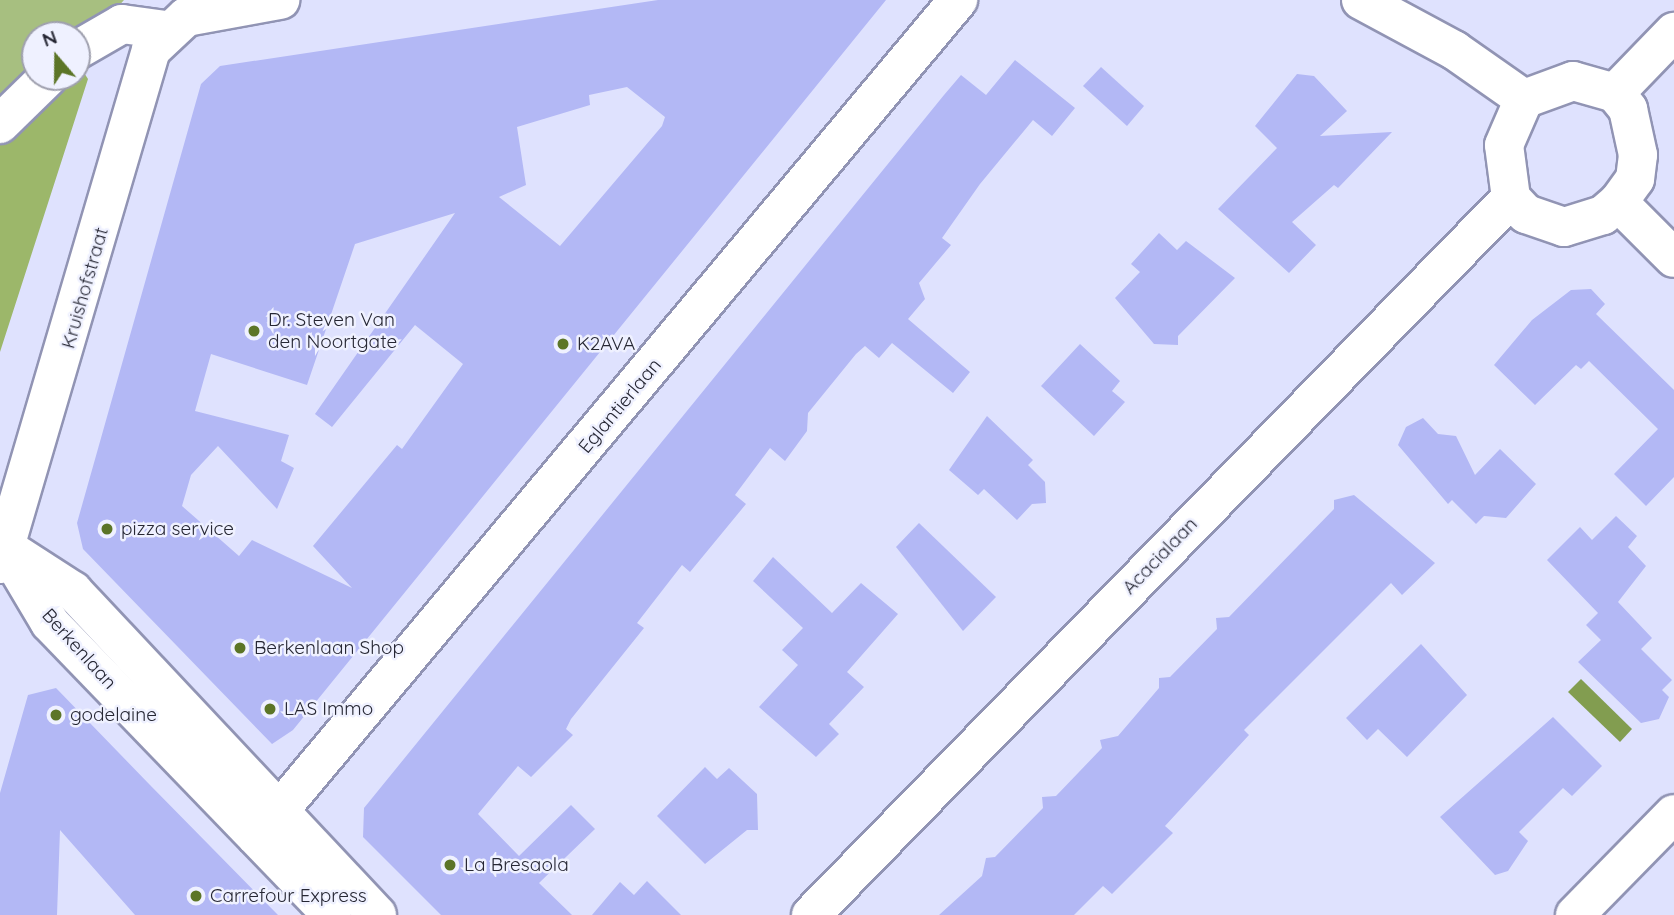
<!DOCTYPE html>
<html>
<head>
<meta charset="utf-8">
<style>
	body { margin:0 }
	#map { position:relative; width:1674px; height:915px; overflow:hidden; background:#dfe2fe; font-family:Quicksand,sans-serif }
	div>[style] { position:absolute }
	[style*='--x'] { left:calc(var(--x)*1px); top:calc(var(--y)*1px); width:calc(var(--w)*1px); rotate:calc(var(--a)*1deg) }
	.green>* { inset:0; background:#a7bf80 }
	.forest>* { inset:0; background:#9cb76a }
	.water>* { inset:0; background:#829d50 }
	.building>* { inset:0; background:#b3b8f5 }
	.roads { filter:drop-shadow(2px 0 #9194b4) drop-shadow(-2px 0 #9194b4) drop-shadow(0 2px #9194b4) drop-shadow(0 -2px #9194b4) }
	.minor>* { height:38px; margin:-19px; padding:0 19px; transform-origin:19px; border-radius:19px; background:#fff }
	.dots>* { width:19px; height:19px; translate:-50% -50%; box-sizing:border-box; border:4px solid #eff1ff; border-radius:50% }
	span { translate:-50% -50%; white-space:nowrap; text-align:center; line-height:1.15; -webkit-text-stroke:5px #eff1ff; paint-order:stroke }
	.street-label { font-size:19px; color:#262734 }
	.poi-label { font-size:19px; color:#262734 }
	.left { translate:0 -50%; text-align:left }
	.north { position:absolute; left:21px; top:21px; width:70px; height:70px; box-sizing:border-box; background:#eff1ff; border:2px solid #9fa0ae; border-radius:50%; rotate:340deg; font-size:19px; font-weight:700; line-height:28px; text-align:center; color:#262734 }
	.north::after { content:''; display:block; margin:auto; width:24px; height:32px; background:#5c7527; clip-path:polygon(50% 0,100% 100%,50% 72%,0 100%) }
</style>
</head>
<body>
<div id="map">
	<div class="green">
		<i style="clip-path:polygon(0 0,124px 0,107px 19px,75px 35px,35px 35px,35px 64px,0 96px)"></i>
	</div>
	<div class="forest">
		<i style="clip-path:polygon(77px 62px,88px 79px,0 352px,0 96px,35px 64px,35px 77px,77px 77px)"></i>
	</div>
	<div class="water">
		<i style="clip-path:polygon(1581px 679px,1632px 729px,1620px 742px,1568px 692px)"></i>
	</div>
	<div class="building">
		<i style="clip-path:polygon(evenodd,658px 0,886px 0,293px 730px,272px 744px,83px 549px,77px 523px,201px 84px,220px 66px,658px 0,627px 87px,665px 117px,662px 126px,560px 246px,499px 197px,526px 185px,517px 127px,590px 105px,589px 95px,627px 87px,658px 0,455px 213px,315px 414px,332px 427px,415px 325px,463px 364px,402px 449px,397px 445px,313px 546px,352px 588px,252px 540px,239px 556px,182px 506px,191px 475px,218px 446px,277px 509px,294px 468px,281px 461px,289px 435px,195px 411px,211px 354px,307px 385px,355px 244px,455px 213px)"></i>
		<i style="clip-path:polygon(1015px 60px,1075px 108px,1052px 136px,1033px 120px,980px 184px,942px 238px,951px 245px,919px 283px,925px 299px,908px 319px,970px 372px,953px 393px,892px 343px,879px 358px,865px 346px,856px 354px,808px 413px,807px 431px,785px 461px,770px 448px,735px 495px,746px 504px,690px 572px,682px 565px,637px 623px,644px 628px,571px 719px,566px 729px,573px 735px,531px 777px,518px 766px,478px 814px,519px 856px,571px 805px,595px 829px,539px 883px,572px 915px,441px 915px,363px 837px,364px 808px,944px 95px,961px 75px,986px 95px)"></i>
		<i style="clip-path:polygon(1101px 67px,1144px 106px,1127px 126px,1083px 86px)"></i>
		<i style="clip-path:polygon(1297px 74px,1314px 76px,1347px 111px,1320px 136px,1392px 132px,1338px 188px,1334px 185px,1292px 222px,1316px 245px,1289px 273px,1218px 209px,1277px 148px,1255px 126px)"></i>
		<i style="clip-path:polygon(1159px 233px,1177px 250px,1186px 241px,1235px 278px,1178px 336px,1178px 345px,1154px 344px,1115px 298px,1140px 272px,1131px 264px)"></i>
		<i style="clip-path:polygon(1591px 289px,1605px 304px,1596px 314px,1674px 390px,1674px 477px,1646px 506px,1614px 474px,1658px 429px,1589px 361px,1581px 369px,1576px 365px,1535px 405px,1494px 365px,1532px 320px,1571px 290px)"></i>
		<i style="clip-path:polygon(1080px 344px,1120px 381px,1112px 391px,1125px 402px,1094px 436px,1041px 386px)"></i>
		<i style="clip-path:polygon(987px 416px,1033px 460px,1028px 465px,1045px 482px,1046px 503px,1032px 504px,1017px 520px,984px 489px,978px 495px,949px 470px)"></i>
		<i style="clip-path:polygon(1423px 418px,1438px 434px,1456px 436px,1475px 475px,1500px 449px,1536px 484px,1506px 518px,1484px 516px,1476px 524px,1452px 500px,1448px 504px,1398px 445px,1406px 427px)"></i>
		<i style="clip-path:polygon(1354px 495px,1435px 563px,1402px 595px,1391px 583px,1244px 730px,1249px 735px,1165px 826px,1173px 833px,1112px 894px,1103px 886px,1074px 915px,939px 915px,982px 876px,986px 858px,995px 857px,1043px 808px,1042px 797px,1056px 796px,1102px 748px,1100px 740px,1118px 736px,1159px 688px,1159px 678px,1170px 677px,1217px 629px,1216px 618px,1229px 617px,1334px 509px,1334px 500px)"></i>
		<i style="clip-path:polygon(1616px 516px,1637px 536px,1628px 547px,1646px 566px,1618px 602px,1652px 638px,1641px 649px,1672px 680px,1662px 690px,1669px 697px,1659px 719px,1641px 723px,1578px 662px,1601px 640px,1586px 625px,1598px 613px,1547px 560px,1580px 527px,1592px 540px)"></i>
		<i style="clip-path:polygon(919px 523px,996px 597px,963px 631px,896px 547px)"></i>
		<i style="clip-path:polygon(773px 557px,832px 613px,861px 583px,898px 614px,847px 672px,864px 687px,829px 724px,839px 734px,816px 757px,759px 707px,798px 665px,782px 650px,803px 628px,753px 581px)"></i>
		<i style="clip-path:polygon(1421px 644px,1467px 695px,1407px 757px,1378px 729px,1367px 740px,1346px 718px)"></i>
		<i style="clip-path:polygon(56px 688px,150px 785px,278px 915px,135px 915px,60px 830px,57px 915px,0 915px,0 793px,28px 695px)"></i>
		<i style="clip-path:polygon(1553px 717px,1602px 766px,1572px 796px,1563px 788px,1519px 832px,1528px 841px,1508px 871px,1495px 875px,1440px 817px)"></i>
		<i style="clip-path:polygon(705px 767px,717px 779px,729px 768px,757px 794px,758px 830px,747px 830px,705px 864px,657px 816px)"></i>
		<i style="clip-path:polygon(647px 881px,681px 915px,592px 915px,620px 882px,634px 895px)"></i>
	</div>
	<div class="roads">
		<div class="minor">
			<i style="--x:1361;--y:0;--w:106;--a:28.3"></i>
			<i style="--x:1454;--y:50;--w:85;--a:35"></i>
			<i style="--x:77;--y:50;--w:52;--a:-30"></i>
			<i style="--x:122;--y:24;--w:44;--a:7.8"></i>
			<i style="--x:1573;--y:81;--w:44;--a:15.9"></i>
			<i style="--x:1615;--y:93;--w:21;--a:51"></i>
			<i style="--x:1628;--y:109;--w:47;--a:77.7"></i>
			<i style="--x:1638;--y:155;--w:24;--a:97"></i>
			<i style="--x:1635;--y:179;--w:29;--a:126"></i>
			<i style="--x:1618;--y:202;--w:20;--a:139"></i>
			<i style="--x:1603;--y:215;--w:41;--a:162.9"></i>
			<i style="--x:1564;--y:227;--w:40;--a:-161.1"></i>
			<i style="--x:1526;--y:214;--w:22;--a:-133"></i>
			<i style="--x:1511;--y:198;--w:53;--a:-97.5"></i>
			<i style="--x:1504;--y:145;--w:50;--a:-66.5"></i>
			<i style="--x:1524;--y:99;--w:52;--a:-20.2"></i>
			<i style="--x:1615;--y:93;--w:85;--a:-46"></i>
			<i style="--x:0;--y:124;--w:67;--a:-44.4"></i>
			<i style="--x:1618;--y:202;--w:79;--a:45"></i>
			<i style="--x:5;--y:547;--w:81;--a:32.9"></i>
			<i style="--x:73;--y:591;--w:444;--a:46.8"></i>
			<i style="--x:9;--y:554;--w:80;--a:59.3"></i>
			<i style="--x:50;--y:623;--w:406;--a:46"></i>
			<i style="--x:0;--y:564;--w:536;--a:-73.63"></i>
			<i style="--x:151;--y:50;--w:48;--a:-43.3"></i>
			<i style="--x:186;--y:17;--w:96;--a:-10.3"></i>
			<i style="--x:257;--y:837;--w:1092;--a:-50.05"></i>
			<i style="--x:811;--y:915;--w:1002;--a:-45.69"></i>
			<i style="--x:1575;--y:915;--w:141;--a:-45.6"></i>
		</div>
	</div>
	<div class="dots">
		<i style="left:254px;top:331px;background:#5c7527"></i>
		<i style="left:563px;top:344px;background:#5c7527"></i>
		<i style="left:107px;top:529px;background:#5c7527"></i>
		<i style="left:240px;top:648px;background:#5c7527"></i>
		<i style="left:270px;top:709px;background:#5c7527"></i>
		<i style="left:56px;top:715px;background:#5c7527"></i>
		<i style="left:450px;top:865px;background:#5c7527"></i>
		<i style="left:196px;top:896px;background:#5c7527"></i>
	</div>
	<div class="street-label">
		<span style="left:85px;top:288px;rotate:-74deg">Kruishofstraat</span>
		<span style="left:620px;top:406px;rotate:-50deg">Eglantierlaan</span>
		<span style="left:1160px;top:556px;rotate:-46deg">Acacialaan</span>
		<span style="left:79px;top:649px;rotate:48deg">Berkenlaan</span>
	</div>
	<div class="poi-label">
		<span class="left" style="left:268px;top:331px">Dr. Steven Van<br>den Noortgate</span>
		<span class="left" style="left:577px;top:344px">K2AVA</span>
		<span class="left" style="left:121px;top:529px">pizza service</span>
		<span class="left" style="left:254px;top:648px">Berkenlaan Shop</span>
		<span class="left" style="left:284px;top:709px">LAS Immo</span>
		<span class="left" style="left:70px;top:715px">godelaine</span>
		<span class="left" style="left:464px;top:865px">La Bresaola</span>
		<span class="left" style="left:210px;top:896px">Carrefour Express</span>
	</div>
	<div class="north">N</div>
</div>
</body>
</html>
